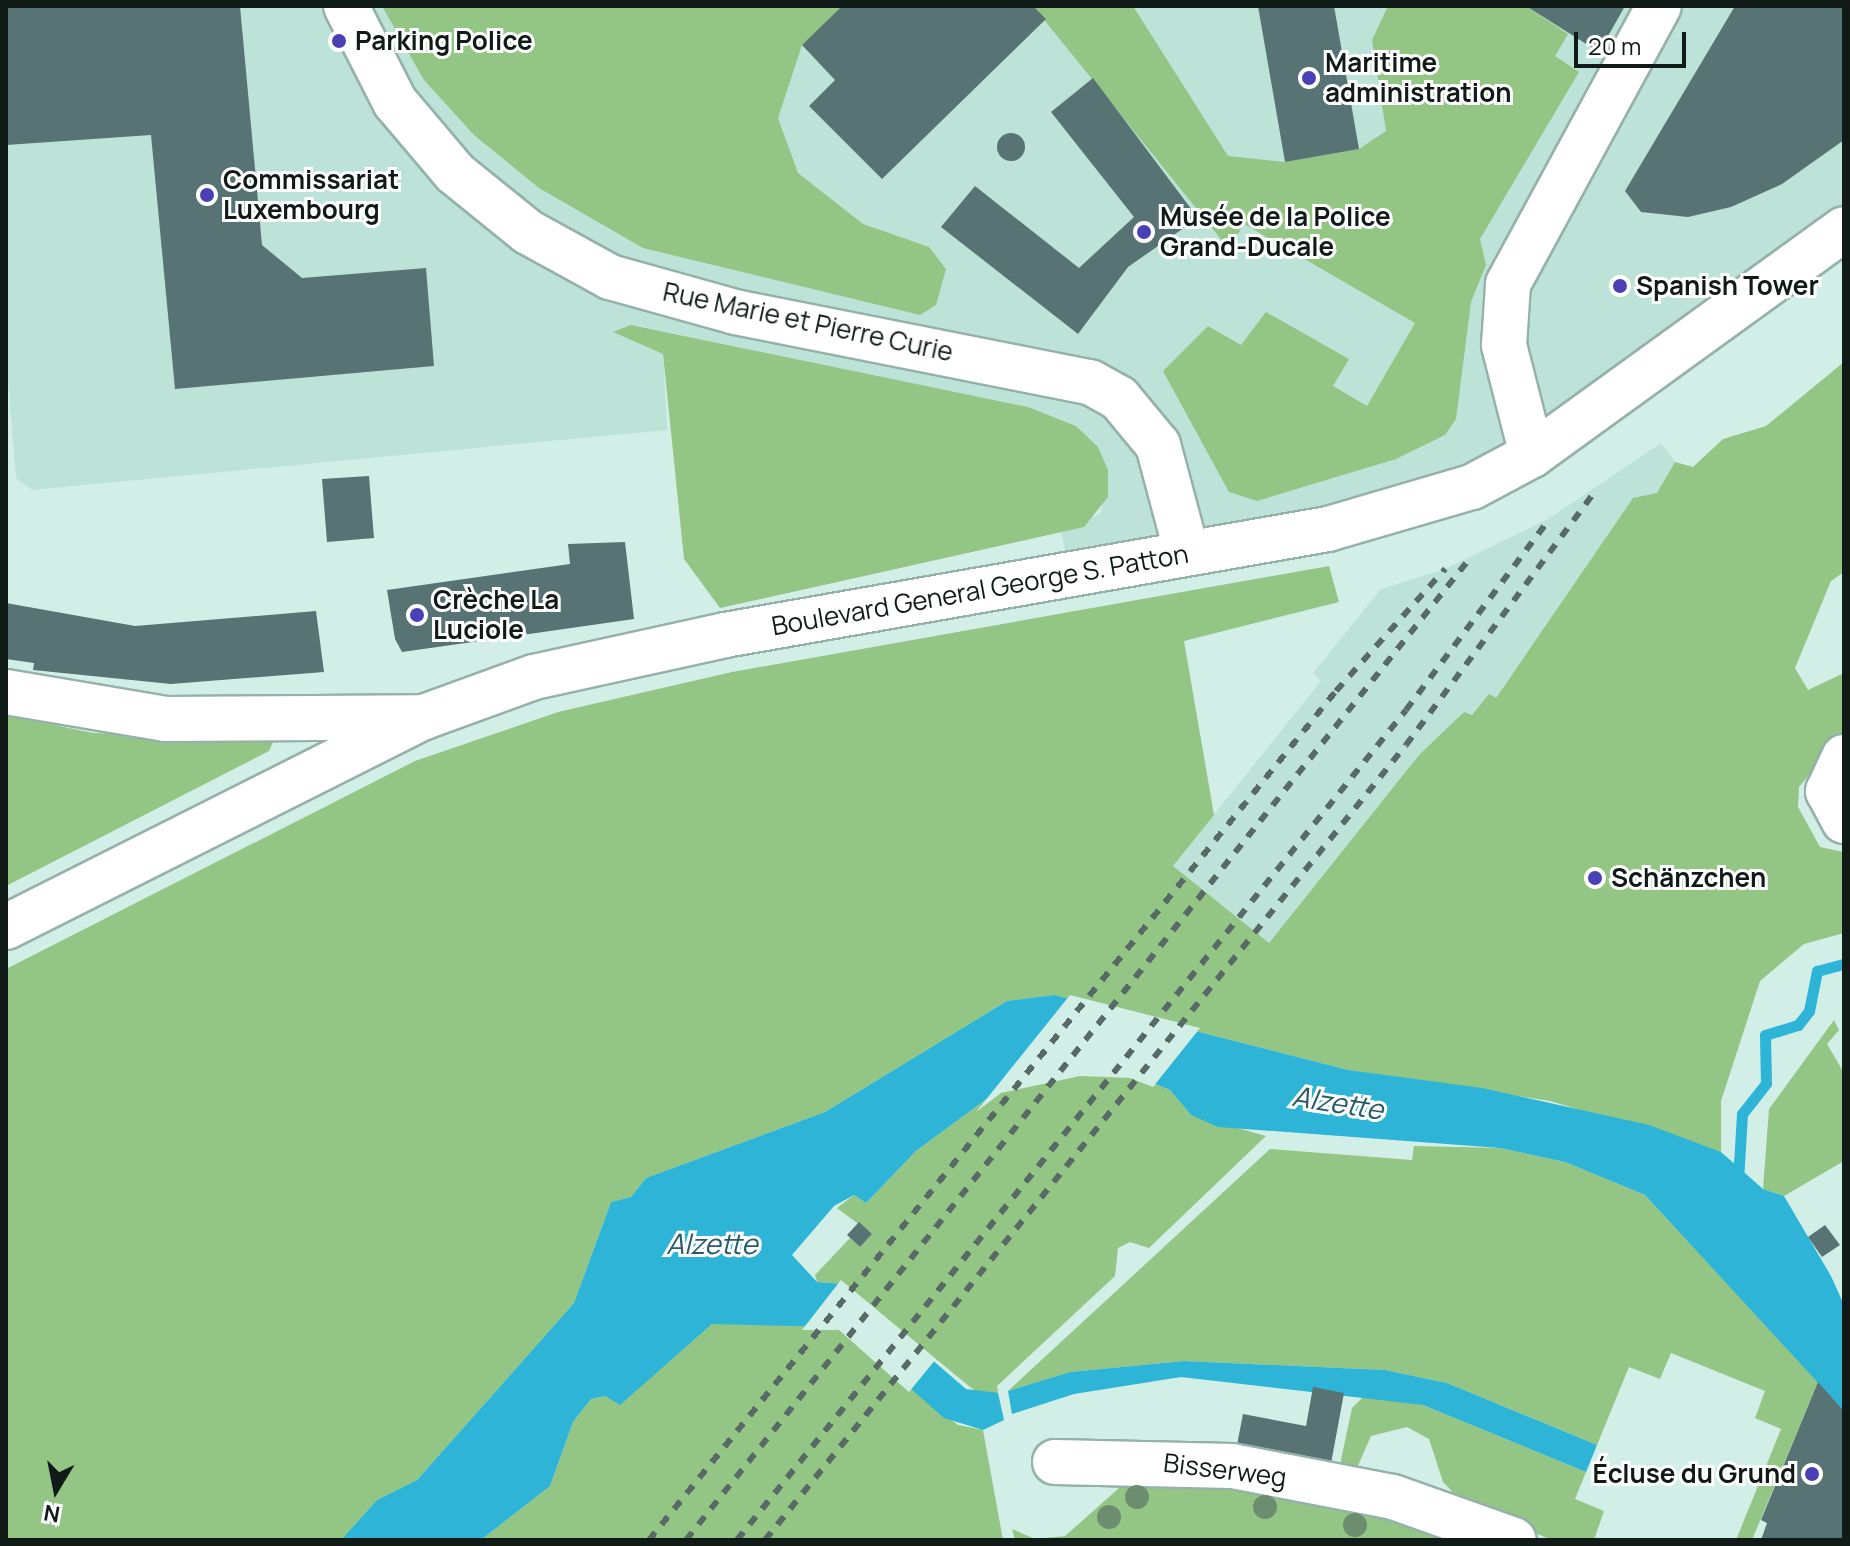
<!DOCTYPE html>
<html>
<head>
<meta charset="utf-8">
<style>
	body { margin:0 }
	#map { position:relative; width:1850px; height:1546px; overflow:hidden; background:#d2efe7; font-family:Manrope,sans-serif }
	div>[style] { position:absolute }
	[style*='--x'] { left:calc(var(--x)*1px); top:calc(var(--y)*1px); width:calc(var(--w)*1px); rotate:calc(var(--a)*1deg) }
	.built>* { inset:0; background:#bde3d9 }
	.green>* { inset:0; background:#93c584 }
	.water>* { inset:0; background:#2db4d6 }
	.pier>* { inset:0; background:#d2efe7 }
	.stream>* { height:11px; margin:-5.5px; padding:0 5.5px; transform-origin:5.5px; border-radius:5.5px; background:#2db4d6 }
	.building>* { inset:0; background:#587374 }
	.round { border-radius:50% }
	.roads { filter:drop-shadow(2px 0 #95b1aa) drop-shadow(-2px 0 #95b1aa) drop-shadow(0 2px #95b1aa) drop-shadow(0 -2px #95b1aa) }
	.minor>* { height:44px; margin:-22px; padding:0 22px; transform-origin:22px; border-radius:22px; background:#fff }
	.major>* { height:44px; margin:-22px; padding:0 22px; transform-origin:22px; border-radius:22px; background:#fff }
	.rail>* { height:6px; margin-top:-3px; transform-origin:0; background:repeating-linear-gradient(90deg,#586a65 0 10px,transparent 0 20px) }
	.trees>* { width:24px; height:24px; margin:-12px; border-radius:50%; background:#6d8e6e }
	.dots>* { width:22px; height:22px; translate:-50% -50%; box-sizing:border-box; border:4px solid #fff; border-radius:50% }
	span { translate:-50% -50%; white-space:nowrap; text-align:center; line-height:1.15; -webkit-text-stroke:6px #fff; paint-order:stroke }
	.poi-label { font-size:26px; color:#101b18; font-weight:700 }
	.left { translate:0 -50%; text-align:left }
	.right { translate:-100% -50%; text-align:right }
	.street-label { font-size:26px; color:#101b18 }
	.water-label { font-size:28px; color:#275b6a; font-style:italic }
	.frame { position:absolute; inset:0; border:8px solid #101b18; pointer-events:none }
	.north { position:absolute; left:16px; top:1450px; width:80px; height:80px; -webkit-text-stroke:6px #fff; paint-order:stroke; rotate:190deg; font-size:22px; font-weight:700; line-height:32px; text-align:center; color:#101b18 }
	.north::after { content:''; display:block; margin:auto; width:28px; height:36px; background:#101b18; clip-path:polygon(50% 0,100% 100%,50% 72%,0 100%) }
	.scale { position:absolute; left:1574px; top:32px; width:112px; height:36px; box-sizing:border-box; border:4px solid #101b18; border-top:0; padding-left:10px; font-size:24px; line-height:28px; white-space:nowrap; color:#101b18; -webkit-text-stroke:6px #fff; paint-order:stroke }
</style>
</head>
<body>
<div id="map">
	<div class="built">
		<i style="clip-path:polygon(6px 6px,1844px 6px,1844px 229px,1532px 455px,1070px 572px,1061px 532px,1101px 513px,1108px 470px,1028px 407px,632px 325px,614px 332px,663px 354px,667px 430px,32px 490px,16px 478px,6px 356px)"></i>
		<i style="clip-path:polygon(1661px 443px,1675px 462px,1657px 493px,1633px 498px,1495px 699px,1419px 755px,1269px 943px,633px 1540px,1321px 681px,1313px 673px,1381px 589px,1445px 569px,1550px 518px)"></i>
	</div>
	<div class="green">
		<i style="clip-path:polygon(382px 6px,842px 6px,802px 45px,778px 118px,798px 173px,863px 224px,929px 247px,946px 269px,936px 305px,920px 315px,643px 248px,539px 188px,474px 135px,424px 80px)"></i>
		<i style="clip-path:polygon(1033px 6px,1133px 6px,1228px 156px,1285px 162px,1359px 149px,1386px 131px,1372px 40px,1388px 6px,1526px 6px,1568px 34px,1555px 56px,1579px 72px,1480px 239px,1486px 265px,1471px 302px,1456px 419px,1445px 435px,1396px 459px,1257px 501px,1229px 492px,1163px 371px,1208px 326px,1241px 345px,1266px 312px,1349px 359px,1333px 386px,1367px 406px,1415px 323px,1244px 224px,1229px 249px)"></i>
		<i style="clip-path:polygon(631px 325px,1028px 407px,1076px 426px,1098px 447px,1108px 470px,1108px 497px,1084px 527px,720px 608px,684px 559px,663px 354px,613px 332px)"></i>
		<i style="clip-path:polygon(1844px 362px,1844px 572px,1831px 581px,1795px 668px,1808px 690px,1844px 673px,1844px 732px,1799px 787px,1798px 807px,1820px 847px,1844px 852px,1844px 933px,1804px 944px,1760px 981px,1721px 1101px,1721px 1152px,1550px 1101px,1348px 1070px,1054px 995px,1007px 1001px,825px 1112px,646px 1178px,631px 1197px,611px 1202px,574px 1303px,417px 1480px,377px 1500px,341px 1540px,6px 1540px,6px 969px,415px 761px,558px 712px,732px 672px,1329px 566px,1339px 602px,1184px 641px,1214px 815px,1173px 866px,1269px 943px,1419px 755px,1464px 712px,1472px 715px,1489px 694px,1496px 698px,1633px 498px,1657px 493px,1675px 462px,1693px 467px,1723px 439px,1766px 426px)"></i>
		<i style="clip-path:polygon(6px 715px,93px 733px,274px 740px,269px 751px,6px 886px)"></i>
		<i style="clip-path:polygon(1834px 1020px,1839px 1030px,1827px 1044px,1844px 1073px,1844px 1161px,1784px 1196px,1763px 1189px,1769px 1109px)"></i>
		<i style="clip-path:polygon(1080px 1072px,1130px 1074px,1170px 1090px,1191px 1115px,1266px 1136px,1149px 1248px,1130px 1242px,1118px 1248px,1115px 1276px,997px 1386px,998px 1393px,980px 1395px,844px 1284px,817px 1282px,815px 1275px,850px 1238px,860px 1247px,872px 1234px,837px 1208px,854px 1195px,866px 1203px,916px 1151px,1000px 1089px)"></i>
		<i style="clip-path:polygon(1414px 1146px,1500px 1148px,1565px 1162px,1645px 1195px,1818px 1382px,1752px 1540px,1736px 1540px,1781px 1429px,1755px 1418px,1765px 1391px,1671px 1353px,1660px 1379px,1629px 1367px,1597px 1445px,1447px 1383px,1385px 1370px,1184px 1361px,1070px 1372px,1008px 1391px,1270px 1149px,1412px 1160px)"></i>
		<i style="clip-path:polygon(823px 1321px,841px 1327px,958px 1425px,983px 1430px,1003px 1540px,481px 1540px,550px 1486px,573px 1422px,591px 1399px,605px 1396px,620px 1404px,712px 1324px)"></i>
		<i style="clip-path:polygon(1366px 1394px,1423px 1405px,1586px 1472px,1575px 1499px,1604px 1511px,1594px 1540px,1552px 1540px,1464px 1504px,1443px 1482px,1429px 1439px,1407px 1427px,1371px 1436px,1353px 1477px,1338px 1474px,1352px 1408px)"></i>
		<i style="clip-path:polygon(1127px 1481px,1230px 1482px,1390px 1512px,1470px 1540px,1015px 1540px,1012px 1529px,1035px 1539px,1065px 1536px)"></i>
	</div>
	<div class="water">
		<i style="clip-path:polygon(1054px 995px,1348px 1070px,1482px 1088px,1649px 1125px,1721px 1152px,1763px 1189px,1784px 1196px,1831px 1276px,1844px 1305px,1844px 1411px,1645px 1195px,1565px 1162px,1500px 1148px,1218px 1127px,1191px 1115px,1170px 1090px,1131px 1074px,1080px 1072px,1000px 1089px,916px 1151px,866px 1203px,854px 1195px,834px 1206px,792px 1255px,817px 1282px,844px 1284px,966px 1389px,998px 1393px,1004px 1420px,983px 1430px,944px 1418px,841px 1327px,712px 1324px,620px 1405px,605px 1396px,591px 1399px,573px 1422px,550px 1486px,481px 1540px,341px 1540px,377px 1500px,417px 1480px,574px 1303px,611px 1202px,631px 1197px,646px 1178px,825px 1112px,1007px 1001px)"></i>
		<i style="clip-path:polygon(1184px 1361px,1385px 1370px,1447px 1383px,1597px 1445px,1586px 1472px,1423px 1405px,1181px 1377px,1074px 1394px,1012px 1414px,1008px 1391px,1070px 1372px)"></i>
	</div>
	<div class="pier">
		<i style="clip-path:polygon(1070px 995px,1200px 1028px,1153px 1087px,1130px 1078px,1080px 1076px,1001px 1093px,976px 1112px)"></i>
		<i style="clip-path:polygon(841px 1280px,936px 1359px,909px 1392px,839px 1330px,802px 1330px)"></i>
	</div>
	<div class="stream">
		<i style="--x:1738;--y:1181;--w:67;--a:-86.6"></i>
		<i style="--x:1742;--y:1114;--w:39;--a:-52"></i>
		<i style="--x:1766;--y:1083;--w:48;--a:-91.2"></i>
		<i style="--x:1765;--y:1035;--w:34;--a:-17"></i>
		<i style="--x:1798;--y:1025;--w:18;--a:-52"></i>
		<i style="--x:1809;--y:1011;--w:41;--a:-78.7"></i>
		<i style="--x:1817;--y:971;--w:28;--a:-15"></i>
	</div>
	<div class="building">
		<i style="clip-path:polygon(6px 6px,240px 6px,262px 245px,302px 278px,426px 268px,434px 366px,175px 389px,151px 135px,6px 145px)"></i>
		<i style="clip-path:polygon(842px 6px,1033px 6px,1046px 19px,882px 179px,809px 106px,835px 80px,802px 45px)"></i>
		<i style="clip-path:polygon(1258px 6px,1334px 6px,1359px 149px,1285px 162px)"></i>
		<i style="clip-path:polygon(1526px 6px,1625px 6px,1599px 52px)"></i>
		<i style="clip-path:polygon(1735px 6px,1844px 6px,1844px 140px,1782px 184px,1731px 207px,1688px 217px,1641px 212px,1625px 191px)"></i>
		<i style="clip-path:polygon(1093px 78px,1198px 218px,1128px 267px,1078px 334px,941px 227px,975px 186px,1079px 268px,1134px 217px,1051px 112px)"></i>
		<i class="round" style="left:997px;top:133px;width:28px;height:28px"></i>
		<i class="round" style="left:1614px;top:280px;width:14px;height:14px"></i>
		<i style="clip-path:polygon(369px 476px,374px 538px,327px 542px,322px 479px)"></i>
		<i style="clip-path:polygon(625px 542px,634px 619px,402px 652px,395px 639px,387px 590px,570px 564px,568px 544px)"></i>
		<i style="clip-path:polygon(6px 603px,135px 626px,316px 611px,324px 672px,171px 684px,33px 670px,34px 663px,6px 659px)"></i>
		<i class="round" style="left:1586px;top:869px;width:18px;height:18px"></i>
		<i style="clip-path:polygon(859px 1222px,872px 1234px,860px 1247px,847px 1235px)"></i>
		<i style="clip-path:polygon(1825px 1225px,1840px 1245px,1822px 1257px,1808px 1237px)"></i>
		<i style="clip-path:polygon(1818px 1382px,1844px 1411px,1844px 1533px,1841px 1540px,1761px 1540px,1767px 1523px,1761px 1520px)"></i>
		<i style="clip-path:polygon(1313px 1387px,1344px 1393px,1330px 1469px,1236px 1450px,1243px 1414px,1306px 1426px)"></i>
	</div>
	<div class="roads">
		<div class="minor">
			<i style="--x:346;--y:6;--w:108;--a:63"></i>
			<i style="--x:395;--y:102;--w:93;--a:49.8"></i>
			<i style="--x:455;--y:173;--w:94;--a:38.9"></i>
			<i style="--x:528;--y:232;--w:94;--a:28.8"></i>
			<i style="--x:610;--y:277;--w:130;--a:15.6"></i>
			<i style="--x:735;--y:312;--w:362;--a:11.2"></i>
			<i style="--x:1090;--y:382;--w:33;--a:29"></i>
			<i style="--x:1119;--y:398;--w:61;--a:50.3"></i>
			<i style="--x:1158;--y:445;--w:112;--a:75"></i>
			<i style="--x:6;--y:692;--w:162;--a:9.6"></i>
			<i style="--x:166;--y:719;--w:258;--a:-0.4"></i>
			<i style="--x:1844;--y:757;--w:38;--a:115"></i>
			<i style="--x:1828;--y:791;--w:34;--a:62"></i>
			<i style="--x:1055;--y:1462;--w:177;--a:1.3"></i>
			<i style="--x:1232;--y:1466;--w:164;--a:10.9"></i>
			<i style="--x:1393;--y:1497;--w:128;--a:19.6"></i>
		</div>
		<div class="major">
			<i style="--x:1532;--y:455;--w:114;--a:-104.3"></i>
			<i style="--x:1504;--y:345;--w:61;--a:-86.2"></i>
			<i style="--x:1508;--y:284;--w:316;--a:-61.5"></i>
			<i style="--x:6;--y:927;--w:468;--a:-26.7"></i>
			<i style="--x:424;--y:717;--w:117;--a:-20"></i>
			<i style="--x:534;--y:677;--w:196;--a:-12.4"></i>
			<i style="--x:725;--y:635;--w:612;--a:-9.97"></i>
			<i style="--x:1328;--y:529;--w:150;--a:-16.3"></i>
			<i style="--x:1472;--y:487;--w:68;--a:-28.1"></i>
			<i style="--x:1532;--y:455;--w:385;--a:-35.9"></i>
		</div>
	</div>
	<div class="rail">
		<i style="--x:649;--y:1540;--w:1092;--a:-51.02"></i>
		<i style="--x:1336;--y:691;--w:164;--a:-48.2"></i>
		<i style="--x:686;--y:1540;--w:1258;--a:-51.39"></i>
		<i style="--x:737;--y:1540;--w:1066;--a:-51.13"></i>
		<i style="--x:1406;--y:710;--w:240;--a:-53.1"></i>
		<i style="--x:765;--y:1540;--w:1021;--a:-51.12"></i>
		<i style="--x:1406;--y:745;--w:319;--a:-53.3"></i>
	</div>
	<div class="trees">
		<i style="left:1137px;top:1497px"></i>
		<i style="left:1265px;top:1507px"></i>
		<i style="left:1109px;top:1517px"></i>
		<i style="left:1355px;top:1525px"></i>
	</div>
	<div class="dots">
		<i style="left:339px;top:41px;background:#4940b6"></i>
		<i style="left:1309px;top:78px;background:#4940b6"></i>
		<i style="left:207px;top:195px;background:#4940b6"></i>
		<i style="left:1144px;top:232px;background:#4940b6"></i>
		<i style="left:1620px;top:286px;background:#4940b6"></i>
		<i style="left:417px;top:615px;background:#4940b6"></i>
		<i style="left:1595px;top:878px;background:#4940b6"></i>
		<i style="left:1812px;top:1474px;background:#4940b6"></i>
	</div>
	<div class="poi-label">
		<span class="left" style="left:355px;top:41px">Parking Police</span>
		<span class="left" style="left:1325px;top:78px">Maritime<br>administration</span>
		<span class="left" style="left:223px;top:195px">Commissariat<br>Luxembourg</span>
		<span class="left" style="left:1160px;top:232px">Musée de la Police<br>Grand-Ducale</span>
		<span class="left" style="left:1636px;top:286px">Spanish Tower</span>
		<span class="left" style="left:433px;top:615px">Crèche La<br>Luciole</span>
		<span class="left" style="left:1611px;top:878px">Schänzchen</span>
		<span class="right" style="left:1796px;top:1474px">Écluse du Grund</span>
	</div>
	<div class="street-label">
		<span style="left:808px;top:322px;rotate:12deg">Rue Marie et Pierre Curie</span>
		<span style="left:980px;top:590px;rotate:-10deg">Boulevard General George S. Patton</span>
		<span style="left:1225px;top:1470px;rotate:7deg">Bisserweg</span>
	</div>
	<div class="water-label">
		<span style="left:1338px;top:1102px;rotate:9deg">Alzette</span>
		<span style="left:712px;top:1243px">Alzette</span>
	</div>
	<div class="frame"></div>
	<div class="north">N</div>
	<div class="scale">20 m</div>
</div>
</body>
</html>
